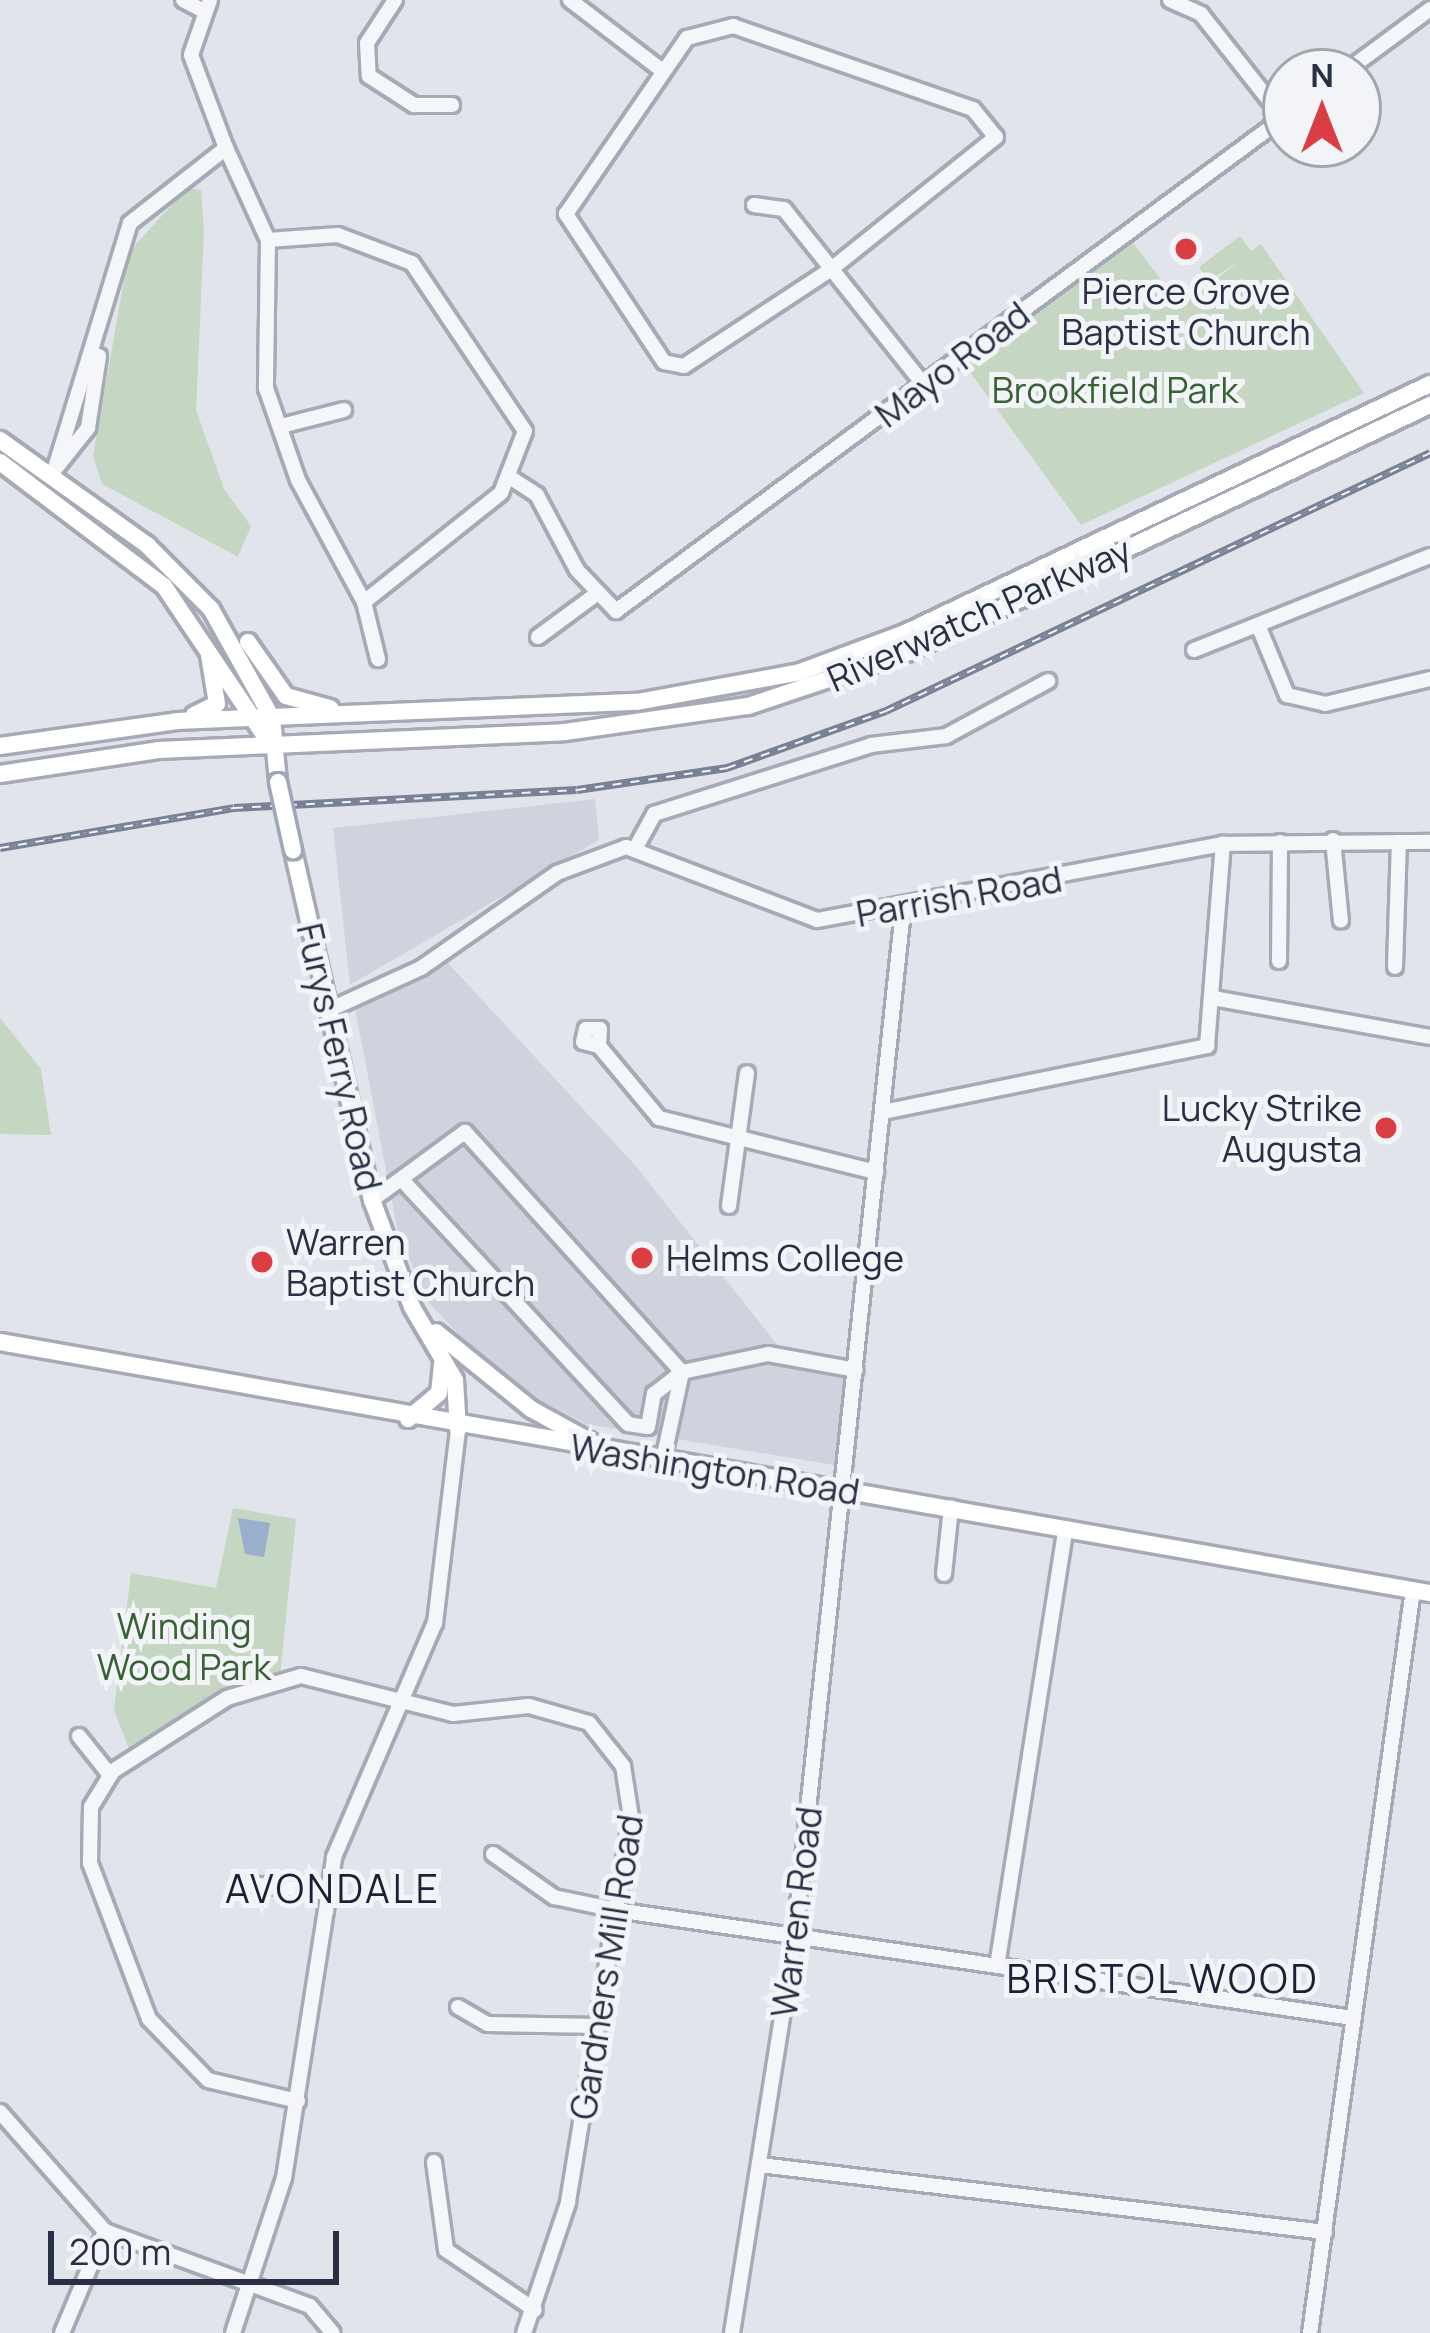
<!DOCTYPE html>
<html>
<head>
<meta charset="utf-8">
<style>
	body { margin:0 }
	#map { position:relative; width:1430px; height:2333px; overflow:hidden; background:#e2e4eb; font-family:Manrope,sans-serif }
	div>[style] { position:absolute }
	[style*='--x'] { left:calc(var(--x)*1px); top:calc(var(--y)*1px); width:calc(var(--w)*1px); rotate:calc(var(--a)*1deg) }
	.built>* { inset:0; background:#cfd3de }
	.green>* { inset:0; background:#c5d6c2 }
	.water>* { inset:0; background:#9aaece }
	.roads { filter:drop-shadow(3px 0 #a6aab6) drop-shadow(-3px 0 #a6aab6) drop-shadow(0 3px #a6aab6) drop-shadow(0 -3px #a6aab6) }
	.minor>* { height:14px; margin:-7px; padding:0 7px; transform-origin:7px; border-radius:7px; background:#f5f6f9 }
	.major>* { height:16px; margin:-8px; padding:0 8px; transform-origin:8px; border-radius:8px; background:#fff }
	.rail>* { height:8px; margin-top:-4px; transform-origin:0; background:repeating-linear-gradient(90deg,#f2f4f8 0 9px,#798196 0 18px); box-sizing:border-box; border-block:3px solid #798196 }
	.bridges { filter:drop-shadow(3px 0 #a0a7b8) drop-shadow(-3px 0 #a0a7b8) drop-shadow(0 3px #a0a7b8) drop-shadow(0 -3px #a0a7b8) }
	.major-bridge>* { height:16px; margin:-8px; padding:0 8px; transform-origin:8px; border-radius:8px; background:#fff }
	.dots>* { width:33px; height:33px; translate:-50% -50%; box-sizing:border-box; border:6px solid #f2f4f8; border-radius:50% }
	span { translate:-50% -50%; white-space:nowrap; text-align:center; line-height:1.15; -webkit-text-stroke:10px #f2f4f8; paint-order:stroke }
	.poi-label { font-size:36px; color:#283045 }
	.right { translate:-100% -50%; text-align:right }
	.left { translate:0 -50%; text-align:left }
	.street-label { font-size:36px; color:#283045 }
	.park-label { font-size:36px; color:#386234 }
	.neighbourhood-label { font-size:39px; color:#1a2136; letter-spacing:3px }
	.north { position:absolute; left:1262px; top:48px; width:120px; height:120px; box-sizing:border-box; background:#f2f4f8; border:3px solid #a1a6b0; border-radius:50%; rotate:0deg; font-size:33px; font-weight:700; line-height:48px; text-align:center; color:#283045 }
	.north::after { content:''; display:block; margin:auto; width:42px; height:54px; background:#da3d44; clip-path:polygon(50% 0,100% 100%,50% 72%,0 100%) }
	.scale { position:absolute; left:48px; top:2231px; width:291px; height:54px; box-sizing:border-box; border:6px solid #283045; border-top:0; padding-left:15px; font-size:36px; line-height:42px; white-space:nowrap; color:#283045; -webkit-text-stroke:9px #f2f4f8; paint-order:stroke }
</style>
</head>
<body>
<div id="map">
	<div class="built">
		<i style="clip-path:polygon(595px 799px,599px 840px,350px 985px,333px 828px)"></i>
		<i style="clip-path:polygon(446px 961px,635px 1165px,779px 1347px,849px 1358px,834px 1465px,586px 1424px,502px 1380px,428px 1302px,398px 1233px,355px 1008px)"></i>
	</div>
	<div class="green">
		<i style="clip-path:polygon(187px 188px,201px 190px,204px 231px,196px 410px,224px 489px,251px 526px,238px 557px,102px 484px,93px 456px,129px 252px)"></i>
		<i style="clip-path:polygon(1240px 236px,1251px 251px,1261px 244px,1364px 393px,1081px 525px,962px 361px,1130px 239px,1181px 306px,1241px 260px,1209px 281px,1199px 267px)"></i>
		<i style="clip-path:polygon(0 1018px,41px 1069px,51px 1135px,0 1134px)"></i>
		<i style="clip-path:polygon(233px 1508px,296px 1519px,280px 1676px,234px 1689px,129px 1749px,114px 1710px,131px 1573px,216px 1588px)"></i>
	</div>
	<div class="water">
		<i style="clip-path:polygon(238px 1518px,270px 1523px,264px 1557px,245px 1554px)"></i>
	</div>
	<div class="roads">
		<div class="minor">
			<i style="--x:183;--y:0;--w:21;--a:28"></i>
			<i style="--x:210;--y:0;--w:58;--a:109.1"></i>
			<i style="--x:191;--y:55;--w:99;--a:69.4"></i>
			<i style="--x:395;--y:0;--w:51;--a:123.1"></i>
			<i style="--x:367;--y:43;--w:33;--a:87"></i>
			<i style="--x:369;--y:76;--w:54;--a:32.8"></i>
			<i style="--x:414;--y:105;--w:38;--a:0"></i>
			<i style="--x:570;--y:0;--w:113;--a:37.5"></i>
			<i style="--x:1170;--y:0;--w:34;--a:24"></i>
			<i style="--x:1201;--y:14;--w:132;--a:51.7"></i>
			<i style="--x:733;--y:26;--w:254;--a:19.1"></i>
			<i style="--x:973;--y:109;--w:36;--a:51"></i>
			<i style="--x:996;--y:137;--w:213;--a:141.3"></i>
			<i style="--x:830;--y:270;--w:175;--a:146.7"></i>
			<i style="--x:684;--y:366;--w:20;--a:-169"></i>
			<i style="--x:664;--y:362;--w:178;--a:-123.5"></i>
			<i style="--x:566;--y:214;--w:214;--a:-55.5"></i>
			<i style="--x:687;--y:38;--w:48;--a:-14.6"></i>
			<i style="--x:1345;--y:72;--w:106;--a:-36.5"></i>
			<i style="--x:754;--y:205;--w:30;--a:8"></i>
			<i style="--x:784;--y:209;--w:225;--a:51.5"></i>
			<i style="--x:268;--y:240;--w:70;--a:-4.1"></i>
			<i style="--x:338;--y:235;--w:79;--a:20.7"></i>
			<i style="--x:412;--y:263;--w:202;--a:56.1"></i>
			<i style="--x:525;--y:431;--w:66;--a:111.2"></i>
			<i style="--x:501;--y:493;--w:175;--a:141.5"></i>
			<i style="--x:281;--y:426;--w:65;--a:-14.3"></i>
			<i style="--x:55;--y:468;--w:256;--a:-73"></i>
			<i style="--x:130;--y:223;--w:122;--a:-38"></i>
			<i style="--x:226;--y:148;--w:101;--a:65.5"></i>
			<i style="--x:268;--y:240;--w:148;--a:90.8"></i>
			<i style="--x:266;--y:388;--w:97;--a:70.8"></i>
			<i style="--x:298;--y:480;--w:139;--a:61.6"></i>
			<i style="--x:364;--y:602;--w:59;--a:76.2"></i>
			<i style="--x:52;--y:473;--w:58;--a:-51.3"></i>
			<i style="--x:88;--y:428;--w:73;--a:-81.3"></i>
			<i style="--x:511;--y:478;--w:31;--a:33"></i>
			<i style="--x:537;--y:495;--w:85;--a:61.9"></i>
			<i style="--x:577;--y:570;--w:57;--a:46.4"></i>
			<i style="--x:616;--y:611;--w:833;--a:-36.46"></i>
			<i style="--x:1258;--y:625;--w:76;--a:67.5"></i>
			<i style="--x:1287;--y:695;--w:39;--a:13"></i>
			<i style="--x:1325;--y:704;--w:108;--a:-13.4"></i>
			<i style="--x:538;--y:637;--w:71;--a:-36.4"></i>
			<i style="--x:1194;--y:650;--w:254;--a:-21.7"></i>
			<i style="--x:1333;--y:840;--w:81;--a:84.4"></i>
			<i style="--x:636;--y:847;--w:38;--a:-61"></i>
			<i style="--x:654;--y:814;--w:228;--a:-17.6"></i>
			<i style="--x:871;--y:745;--w:76;--a:-6.8"></i>
			<i style="--x:946;--y:736;--w:116;--a:-28.3"></i>
			<i style="--x:1279;--y:961;--w:119;--a:-89.5"></i>
			<i style="--x:1395;--y:967;--w:125;--a:-88.2"></i>
			<i style="--x:1213;--y:998;--w:220;--a:10.2"></i>
			<i style="--x:329;--y:1010;--w:101;--a:-24.5"></i>
			<i style="--x:421;--y:968;--w:166;--a:-34.9"></i>
			<i style="--x:557;--y:873;--w:74;--a:-20.6"></i>
			<i style="--x:626;--y:847;--w:204;--a:20.9"></i>
			<i style="--x:817;--y:920;--w:413;--a:-10.6"></i>
			<i style="--x:1223;--y:844;--w:207;--a:-0.6"></i>
			<i style="--x:599;--y:1046;--w:17;--a:-87"></i>
			<i style="--x:600;--y:1029;--w:14;--a:180"></i>
			<i style="--x:586;--y:1029;--w:13;--a:103"></i>
			<i style="--x:583;--y:1042;--w:16;--a:14"></i>
			<i style="--x:599;--y:1046;--w:94;--a:50.2"></i>
			<i style="--x:659;--y:1118;--w:224;--a:14"></i>
			<i style="--x:883;--y:1112;--w:331;--a:-11.5"></i>
			<i style="--x:1207;--y:1046;--w:203;--a:-85.5"></i>
			<i style="--x:404;--y:1182;--w:330;--a:47.2"></i>
			<i style="--x:628;--y:1424;--w:20;--a:9"></i>
			<i style="--x:648;--y:1427;--w:34;--a:-80"></i>
			<i style="--x:654;--y:1394;--w:36;--a:-38"></i>
			<i style="--x:682;--y:1372;--w:88;--a:-11.8"></i>
			<i style="--x:768;--y:1354;--w:89;--a:10.3"></i>
			<i style="--x:372;--y:1200;--w:115;--a:-36.2"></i>
			<i style="--x:465;--y:1132;--w:324;--a:47.9"></i>
			<i style="--x:729;--y:1206;--w:134;--a:-82.3"></i>
			<i style="--x:663;--y:1460;--w:90;--a:-77.8"></i>
			<i style="--x:944;--y:1574;--w:67;--a:-84"></i>
			<i style="--x:79;--y:1736;--w:50;--a:51.5"></i>
			<i style="--x:493;--y:1854;--w:75;--a:35.2"></i>
			<i style="--x:554;--y:1897;--w:63;--a:11.8"></i>
			<i style="--x:616;--y:1910;--w:745;--a:8.34"></i>
			<i style="--x:251;--y:1884;--w:79;--a:6.6"></i>
			<i style="--x:998;--y:1960;--w:435;--a:-81.1"></i>
			<i style="--x:458;--y:2007;--w:34;--a:30"></i>
			<i style="--x:488;--y:2024;--w:110;--a:1"></i>
			<i style="--x:298;--y:2101;--w:92;--a:-166.9"></i>
			<i style="--x:208;--y:2080;--w:85;--a:-134"></i>
			<i style="--x:149;--y:2019;--w:167;--a:-110.7"></i>
			<i style="--x:90;--y:1863;--w:56;--a:-89"></i>
			<i style="--x:91;--y:1807;--w:42;--a:-58.6"></i>
			<i style="--x:113;--y:1771;--w:135;--a:-32.6"></i>
			<i style="--x:227;--y:1698;--w:77;--a:-16.6"></i>
			<i style="--x:301;--y:1676;--w:157;--a:14"></i>
			<i style="--x:453;--y:1714;--w:76;--a:-6"></i>
			<i style="--x:529;--y:1706;--w:62;--a:15.8"></i>
			<i style="--x:589;--y:1723;--w:55;--a:51.7"></i>
			<i style="--x:623;--y:1766;--w:52;--a:81.1"></i>
			<i style="--x:631;--y:1817;--w:391;--a:99.3"></i>
			<i style="--x:568;--y:2203;--w:137;--a:108.7"></i>
			<i style="--x:0;--y:2112;--w:159;--a:48.6"></i>
			<i style="--x:105;--y:2231;--w:218;--a:20.1"></i>
			<i style="--x:310;--y:2306;--w:35;--a:50"></i>
			<i style="--x:434;--y:2162;--w:89;--a:82.2"></i>
			<i style="--x:446;--y:2250;--w:107;--a:34"></i>
			<i style="--x:760;--y:2165;--w:569;--a:6.76"></i>
			<i style="--x:62;--y:2333;--w:111;--a:-67.1"></i>
			<i style="--x:233;--y:2333;--w:163;--a:-71.8"></i>
			<i style="--x:284;--y:2178;--w:325;--a:-81.1"></i>
			<i style="--x:334;--y:1857;--w:255;--a:-66.7"></i>
			<i style="--x:435;--y:1623;--w:195;--a:-83.2"></i>
			<i style="--x:732;--y:2333;--w:405;--a:-81"></i>
			<i style="--x:795;--y:1933;--w:1029;--a:-83.97"></i>
			<i style="--x:1310;--y:2333;--w:750;--a:-82.11"></i>
		</div>
		<div class="major">
			<i style="--x:0;--y:440;--w:181;--a:35.5"></i>
			<i style="--x:147;--y:545;--w:91;--a:45"></i>
			<i style="--x:211;--y:609;--w:125;--a:60.8"></i>
			<i style="--x:272;--y:718;--w:64;--a:84.6"></i>
			<i style="--x:0;--y:462;--w:206;--a:37.1"></i>
			<i style="--x:164;--y:586;--w:188;--a:56.1"></i>
			<i style="--x:248;--y:642;--w:66;--a:54.9"></i>
			<i style="--x:286;--y:696;--w:46;--a:15.3"></i>
			<i style="--x:194;--y:715;--w:25;--a:-26"></i>
			<i style="--x:217;--y:704;--w:50;--a:-99.3"></i>
			<i style="--x:0;--y:746;--w:179;--a:-8"></i>
			<i style="--x:177;--y:721;--w:460;--a:-2.4"></i>
			<i style="--x:637;--y:702;--w:166;--a:-10.4"></i>
			<i style="--x:800;--y:672;--w:112;--a:-20.4"></i>
			<i style="--x:905;--y:633;--w:581;--a:-25.37"></i>
			<i style="--x:0;--y:774;--w:160;--a:-8.6"></i>
			<i style="--x:158;--y:750;--w:407;--a:-2.5"></i>
			<i style="--x:565;--y:732;--w:185;--a:-8.1"></i>
			<i style="--x:748;--y:706;--w:170;--a:-18.5"></i>
			<i style="--x:909;--y:652;--w:577;--a:-25.37"></i>
			<i style="--x:293;--y:850;--w:359;--a:77.3"></i>
			<i style="--x:372;--y:1200;--w:114;--a:69.5"></i>
			<i style="--x:412;--y:1307;--w:85;--a:59.5"></i>
			<i style="--x:455;--y:1380;--w:49;--a:86.5"></i>
			<i style="--x:436;--y:1332;--w:122;--a:39"></i>
			<i style="--x:531;--y:1409;--w:79;--a:28.8"></i>
			<i style="--x:0;--y:1342;--w:1452;--a:9.96"></i>
			<i style="--x:408;--y:1419;--w:40;--a:-40"></i>
			<i style="--x:439;--y:1393;--w:30;--a:-84"></i>
		</div>
	</div>
	<div class="rail">
		<i style="--x:0;--y:848;--w:237;--a:-9.7"></i>
		<i style="--x:234;--y:808;--w:343;--a:-3"></i>
		<i style="--x:577;--y:790;--w:152;--a:-8.3"></i>
		<i style="--x:727;--y:768;--w:169;--a:-19.7"></i>
		<i style="--x:886;--y:711;--w:602;--a:-25.37"></i>
	</div>
	<div class="bridges">
		<div class="major-bridge">
			<i style="--x:278;--y:782;--w:70;--a:77.6"></i>
		</div>
	</div>
	<div class="dots">
		<i style="left:1186px;top:249px;background:#da3d44"></i>
		<i style="left:1386px;top:1128px;background:#da3d44"></i>
		<i style="left:642px;top:1258px;background:#da3d44"></i>
		<i style="left:262px;top:1262px;background:#da3d44"></i>
	</div>
	<div class="poi-label">
		<span style="left:1186px;top:311px">Pierce Grove<br>Baptist Church</span>
		<span class="right" style="left:1362px;top:1128px">Lucky Strike<br>Augusta</span>
		<span class="left" style="left:286px;top:1262px">Warren<br>Baptist Church</span>
		<span class="left" style="left:666px;top:1258px">Helms College</span>
	</div>
	<div class="street-label">
		<span style="left:952px;top:364px;rotate:-37deg">Mayo Road</span>
		<span style="left:979px;top:614px;rotate:-24deg">Riverwatch Parkway</span>
		<span style="left:959px;top:896px;rotate:-10deg">Parrish Road</span>
		<span style="left:340px;top:1057px;rotate:77deg">Furys Ferry Road</span>
		<span style="left:715px;top:1469px;rotate:9deg">Washington Road</span>
		<span style="left:796px;top:1912px;rotate:-83deg">Warren Road</span>
		<span style="left:606px;top:1967px;rotate:-81deg">Gardners Mill Road</span>
	</div>
	<div class="park-label">
		<span style="left:1115px;top:390px">Brookfield Park</span>
		<span style="left:184px;top:1646px">Winding<br>Wood Park</span>
	</div>
	<div class="neighbourhood-label">
		<span style="left:333px;top:1888px">AVONDALE</span>
		<span style="left:1163px;top:1978px">BRISTOL WOOD</span>
	</div>
	<div class="north">N</div>
	<div class="scale">200 m</div>
</div>
</body>
</html>
